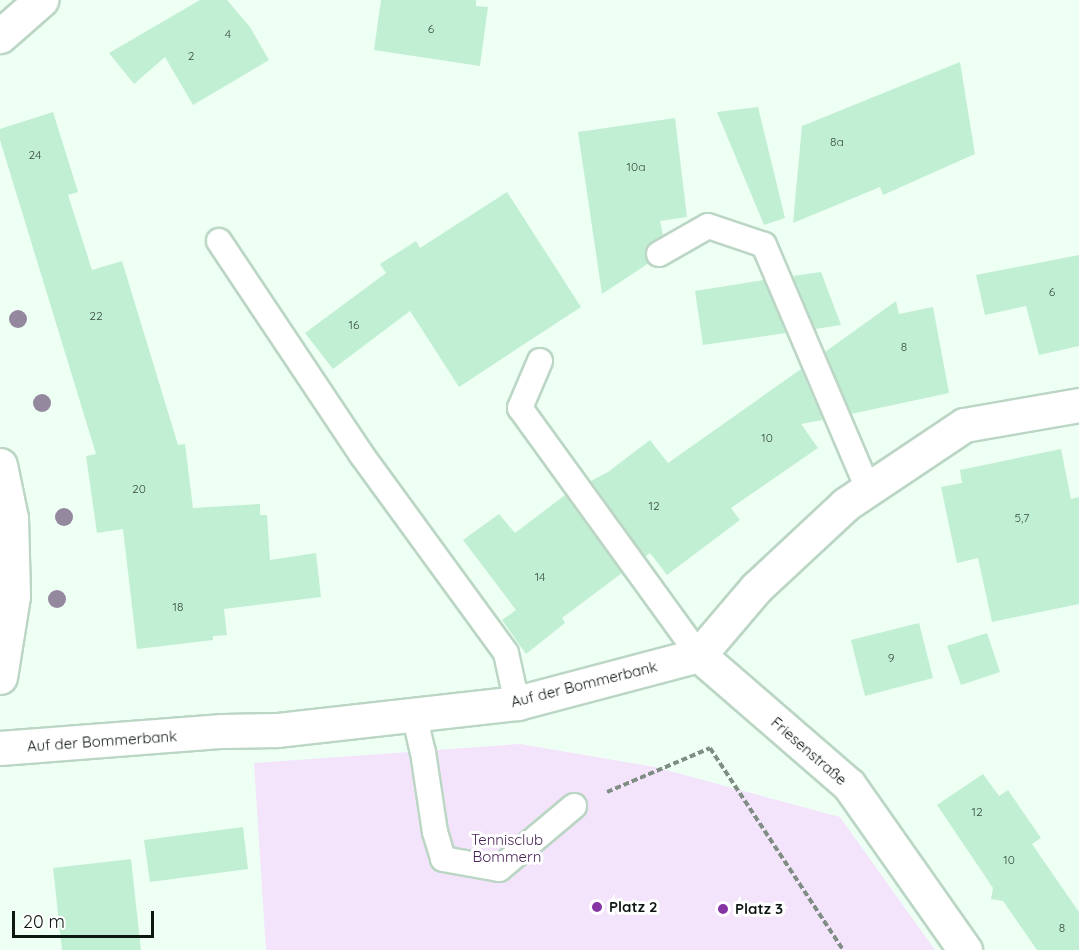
<!DOCTYPE html>
<html>
<head>
<meta charset="utf-8">
<style>
	body { margin:0 }
	#map { position:relative; width:1079px; height:950px; overflow:hidden; background:#eefff4; font-family:Quicksand,sans-serif }
	div>[style] { position:absolute }
	[style*='--x'] { left:calc(var(--x)*1px); top:calc(var(--y)*1px); width:calc(var(--w)*1px); rotate:calc(var(--a)*1deg) }
	.green>* { inset:0; background:#f3e4fb }
	.building>* { inset:0; background:#c1efd3 }
	.path>* { height:4px; margin-top:-2px; transform-origin:0; background:repeating-linear-gradient(90deg,#808d85 0 6px,transparent 0 9px) }
	.roads { filter:drop-shadow(2px 0 #bbd6c4) drop-shadow(-2px 0 #bbd6c4) drop-shadow(0 2px #bbd6c4) drop-shadow(0 -2px #bbd6c4) }
	.service>* { height:24px; margin:-12px; padding:0 12px; transform-origin:12px; border-radius:12px; background:#fff }
	.minor>* { height:33px; margin:-16.5px; padding:0 16.5px; transform-origin:16.5px; border-radius:16.5px; background:#fff }
	.tertiary>* { height:33px; margin:-16.5px; padding:0 16.5px; transform-origin:16.5px; border-radius:16.5px; background:#fff }
	.trees>* { width:18px; height:18px; margin:-9px; border-radius:50%; background:#93889e }
	.dots>* { width:16px; height:16px; translate:-50% -50%; box-sizing:border-box; border:3px solid #fff; border-radius:50% }
	span { translate:-50% -50%; white-space:nowrap; text-align:center; line-height:1.15; -webkit-text-stroke:6px #fff; paint-order:stroke }
	.number-label { font-size:12px; color:#3a4d42 }
	.number-label span { -webkit-text-stroke-width:0 }
	.street-label { font-size:15px; color:#0d1711 }
	.park-label { font-size:15px; color:#492657 }
	.poi-label { font-size:15px; color:#0d1711; font-weight:700 }
	.left { translate:0 -50%; text-align:left }
	.scale { position:absolute; left:12px; top:911px; width:142px; height:27px; box-sizing:border-box; border:3px solid #0d1711; border-top:0; padding-left:8px; font-size:18px; line-height:21px; white-space:nowrap; color:#0d1711; -webkit-text-stroke:4px #fff; paint-order:stroke }
</style>
</head>
<body>
<div id="map">
	<div class="green">
		<i style="clip-path:polygon(520px 744px,655px 767px,840px 817px,935px 950px,266px 950px,254px 763px)"></i>
	</div>
	<div class="building">
		<i style="clip-path:polygon(200px 0,227px 0,250px 27px,269px 60px,193px 105px,165px 57px,134px 84px,109px 53px)"></i>
		<i style="clip-path:polygon(381px 0,476px 0,476px 6px,488px 7px,480px 66px,374px 50px)"></i>
		<i style="clip-path:polygon(960px 62px,975px 154px,883px 195px,880px 187px,793px 223px,802px 126px)"></i>
		<i style="clip-path:polygon(758px 107px,785px 218px,764px 225px,717px 112px)"></i>
		<i style="clip-path:polygon(53px 112px,78px 192px,68px 195px,92px 270px,122px 261px,178px 445px,185px 444px,193px 508px,260px 504px,260px 515px,267px 515px,270px 560px,316px 553px,321px 597px,224px 609px,227px 635px,213px 636px,213px 640px,137px 649px,123px 529px,97px 533px,86px 456px,96px 454px,0 140px,0 129px)"></i>
		<i style="clip-path:polygon(675px 118px,687px 217px,660px 221px,663px 235px,646px 247px,645px 255px,649px 263px,602px 294px,578px 132px)"></i>
		<i style="clip-path:polygon(507px 192px,581px 307px,459px 387px,410px 311px,333px 369px,305px 333px,386px 273px,380px 264px,416px 241px,420px 248px)"></i>
		<i style="clip-path:polygon(1079px 255px,1079px 346px,1039px 355px,1026px 306px,985px 315px,976px 275px)"></i>
		<i style="clip-path:polygon(821px 272px,841px 325px,815px 329px,793px 276px)"></i>
		<i style="clip-path:polygon(764px 280px,786px 333px,703px 345px,695px 291px)"></i>
		<i style="clip-path:polygon(896px 301px,899px 314px,933px 307px,949px 393px,851px 414px,825px 352px)"></i>
		<i style="clip-path:polygon(801px 369px,823px 420px,801px 424px,818px 448px,731px 508px,740px 520px,667px 575px,650px 553px,645px 557px,591px 481px,608px 472px,650px 440px,668px 463px)"></i>
		<i style="clip-path:polygon(1061px 449px,1071px 499px,1079px 497px,1079px 604px,992px 622px,978px 558px,957px 563px,941px 487px,962px 483px,960px 470px)"></i>
		<i style="clip-path:polygon(565px 495px,622px 573px,562px 618px,565px 623px,526px 654px,502px 620px,516px 610px,463px 540px,499px 514px,515px 533px)"></i>
		<i style="clip-path:polygon(919px 623px,933px 678px,865px 696px,851px 640px)"></i>
		<i style="clip-path:polygon(987px 633px,1000px 672px,961px 685px,947px 646px)"></i>
		<i style="clip-path:polygon(983px 774px,999px 796px,1008px 790px,1041px 838px,1032px 844px,1079px 912px,1079px 950px,1037px 950px,1003px 901px,991px 899px,993px 888px,937px 805px)"></i>
		<i style="clip-path:polygon(243px 827px,248px 869px,150px 882px,144px 840px)"></i>
		<i style="clip-path:polygon(131px 859px,141px 950px,62px 950px,53px 868px)"></i>
	</div>
	<div class="path">
		<i style="--x:607;--y:792;--w:112;--a:-23.1"></i>
		<i style="--x:710;--y:748;--w:242;--a:56.6"></i>
	</div>
	<div class="roads">
		<div class="service">
			<i style="--x:219;--y:241;--w:256;--a:56.3"></i>
			<i style="--x:361;--y:454;--w:246;--a:53.9"></i>
			<i style="--x:506;--y:653;--w:51;--a:77.6"></i>
			<i style="--x:659;--y:254;--w:56;--a:-29.7"></i>
			<i style="--x:708;--y:226;--w:59;--a:18.7"></i>
			<i style="--x:764;--y:245;--w:265;--a:66.9"></i>
			<i style="--x:540;--y:361;--w:51;--a:113.1"></i>
			<i style="--x:520;--y:408;--w:305;--a:54.1"></i>
			<i style="--x:414;--y:714;--w:39;--a:77"></i>
			<i style="--x:423;--y:752;--w:81;--a:81.5"></i>
			<i style="--x:435;--y:832;--w:28;--a:73"></i>
			<i style="--x:443;--y:859;--w:57;--a:10.1"></i>
			<i style="--x:499;--y:869;--w:98;--a:-40"></i>
		</div>
		<div class="minor">
			<i style="--x:0;--y:36;--w:55;--a:-41.3"></i>
			<i style="--x:699;--y:655;--w:198;--a:40.9"></i>
			<i style="--x:849;--y:785;--w:202;--a:54.9"></i>
			<i style="--x:0;--y:748;--w:223;--a:-4.4"></i>
			<i style="--x:222;--y:731;--w:55;--a:-1"></i>
			<i style="--x:277;--y:730;--w:242;--a:-6.4"></i>
			<i style="--x:517;--y:703;--w:188;--a:-14.8"></i>
			<i style="--x:699;--y:655;--w:88;--a:-49.6"></i>
			<i style="--x:756;--y:588;--w:123;--a:-43"></i>
			<i style="--x:846;--y:504;--w:142;--a:-33.8"></i>
			<i style="--x:964;--y:425;--w:117;--a:-9.9"></i>
		</div>
		<div class="tertiary">
			<i style="--x:0;--y:465;--w:54;--a:78.3"></i>
			<i style="--x:11;--y:518;--w:78;--a:88.5"></i>
			<i style="--x:13;--y:596;--w:82;--a:99.1"></i>
		</div>
	</div>
	<div class="trees">
		<i style="left:18px;top:319px"></i>
		<i style="left:42px;top:403px"></i>
		<i style="left:64px;top:517px"></i>
		<i style="left:57px;top:599px"></i>
	</div>
	<div class="dots">
		<i style="left:597px;top:907px;background:#8535a4"></i>
		<i style="left:723px;top:909px;background:#8535a4"></i>
	</div>
	<div class="number-label">
		<span style="left:431px;top:29px">6</span>
		<span style="left:228px;top:34px">4</span>
		<span style="left:191px;top:56px">2</span>
		<span style="left:837px;top:142px">8a</span>
		<span style="left:35px;top:155px">24</span>
		<span style="left:636px;top:167px">10a</span>
		<span style="left:1052px;top:292px">6</span>
		<span style="left:96px;top:316px">22</span>
		<span style="left:354px;top:325px">16</span>
		<span style="left:904px;top:347px">8</span>
		<span style="left:767px;top:438px">10</span>
		<span style="left:139px;top:489px">20</span>
		<span style="left:654px;top:506px">12</span>
		<span style="left:1022px;top:518px">5,7</span>
		<span style="left:540px;top:577px">14</span>
		<span style="left:178px;top:607px">18</span>
		<span style="left:891px;top:658px">9</span>
		<span style="left:977px;top:812px">12</span>
		<span style="left:1009px;top:860px">10</span>
		<span style="left:1062px;top:928px">8</span>
	</div>
	<div class="street-label">
		<span style="left:584px;top:684px;rotate:-14deg">Auf der Bommerbank</span>
		<span style="left:102px;top:741px;rotate:-4deg">Auf der Bommerbank</span>
		<span style="left:809px;top:751px;rotate:41deg">Friesenstraße</span>
	</div>
	<div class="park-label">
		<span style="left:507px;top:848px">Tennisclub<br>Bommern</span>
	</div>
	<div class="poi-label">
		<span class="left" style="left:609px;top:907px">Platz 2</span>
		<span class="left" style="left:735px;top:909px">Platz 3</span>
	</div>
	<div class="scale">20 m</div>
</div>
</body>
</html>
